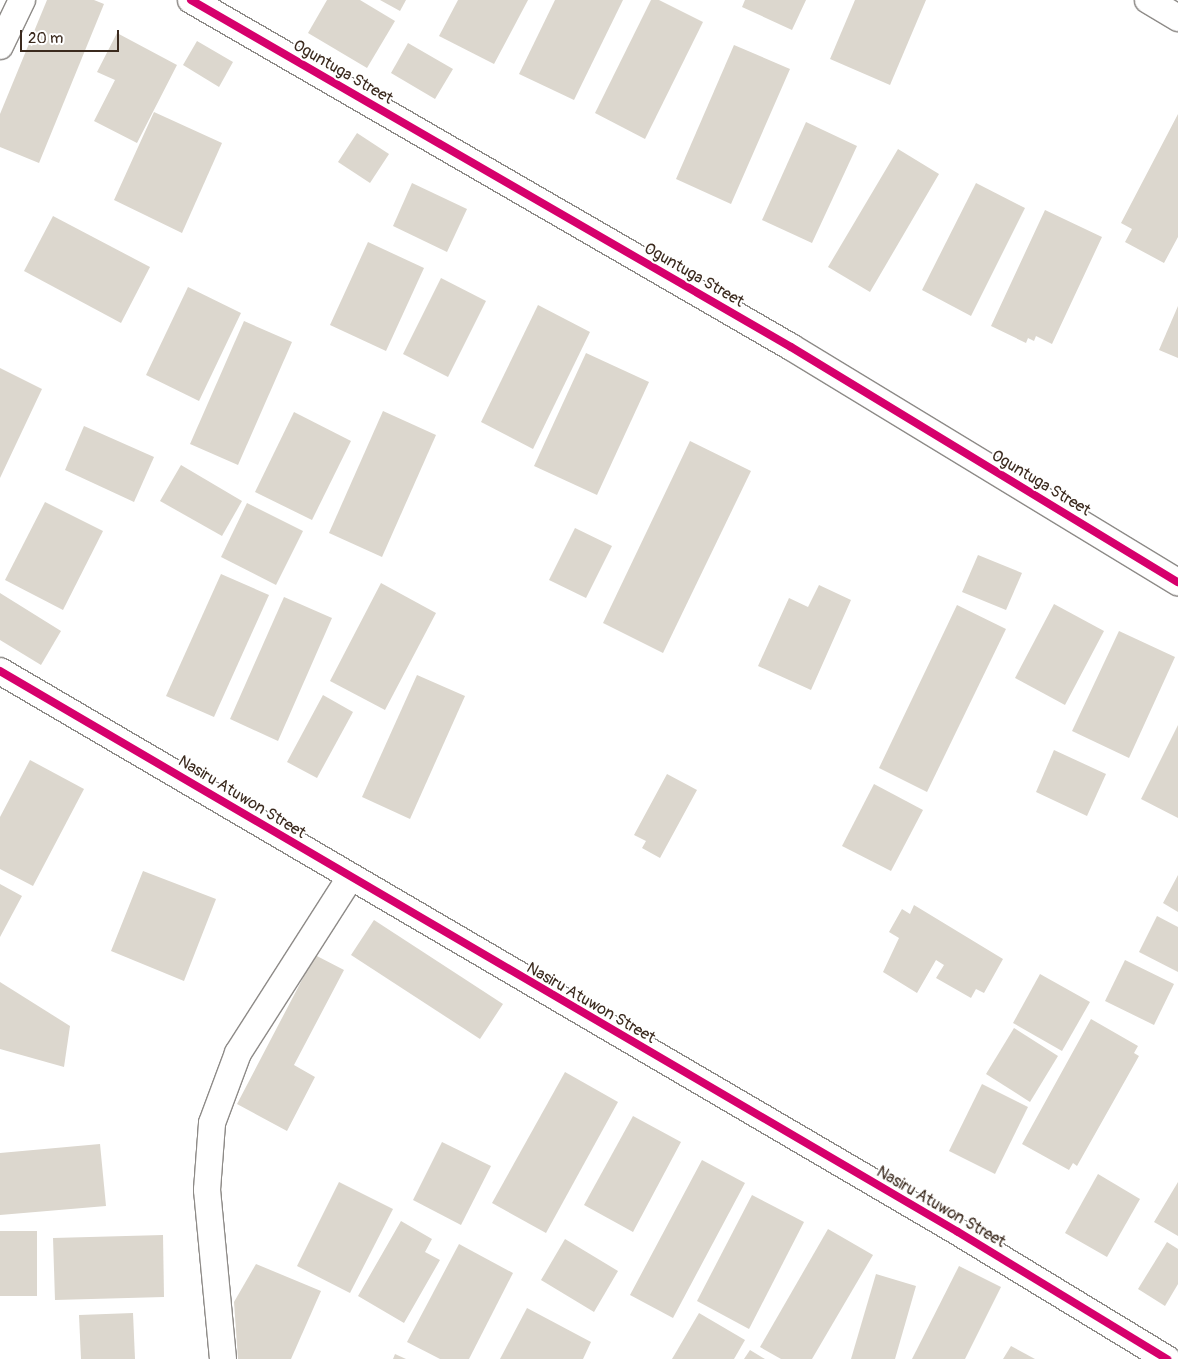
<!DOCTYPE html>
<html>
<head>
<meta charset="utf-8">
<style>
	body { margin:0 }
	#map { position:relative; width:1178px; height:1359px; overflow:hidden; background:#fff; font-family:Pangolin,sans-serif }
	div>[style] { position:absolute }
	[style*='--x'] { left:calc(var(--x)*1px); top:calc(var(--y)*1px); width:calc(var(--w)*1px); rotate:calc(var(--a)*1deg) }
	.building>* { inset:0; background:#dcd7ce }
	.roads { filter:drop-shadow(1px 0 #8e8b88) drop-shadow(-1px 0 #8e8b88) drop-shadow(0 1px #8e8b88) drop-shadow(0 -1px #8e8b88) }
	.minor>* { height:26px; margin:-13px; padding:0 13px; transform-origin:13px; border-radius:13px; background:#fff }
	.cycleway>* { height:8px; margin:-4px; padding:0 4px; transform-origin:4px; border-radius:4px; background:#d6006c }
	span { translate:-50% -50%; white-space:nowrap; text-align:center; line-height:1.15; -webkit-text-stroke:4px #fff; paint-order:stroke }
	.street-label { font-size:16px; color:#3b2a1e }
	.scale { position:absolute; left:20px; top:30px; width:99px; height:22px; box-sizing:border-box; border:2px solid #3b2a1e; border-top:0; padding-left:6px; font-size:15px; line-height:18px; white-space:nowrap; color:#3b2a1e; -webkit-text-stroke:4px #fff; paint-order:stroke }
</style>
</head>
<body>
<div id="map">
	<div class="building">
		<i style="clip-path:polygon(47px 0,94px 0,104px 4px,39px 163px,0 147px,0 114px)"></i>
		<i style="clip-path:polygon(327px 0,360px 0,395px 21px,367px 68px,308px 33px)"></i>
		<i style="clip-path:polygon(380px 0,406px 0,400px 11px)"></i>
		<i style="clip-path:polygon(458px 0,528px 0,494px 64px,439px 36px)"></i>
		<i style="clip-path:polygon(555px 0,623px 0,574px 100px,519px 74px)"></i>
		<i style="clip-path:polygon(651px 0,659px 0,703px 22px,645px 139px,595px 113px)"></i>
		<i style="clip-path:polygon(745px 0,806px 0,792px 30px,742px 7px)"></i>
		<i style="clip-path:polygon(855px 0,926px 0,890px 85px,830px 59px)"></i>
		<i style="clip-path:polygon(117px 33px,177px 65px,137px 143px,94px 121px,115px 80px,97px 72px)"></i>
		<i style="clip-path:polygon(197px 41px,233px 62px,219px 87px,183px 65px)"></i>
		<i style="clip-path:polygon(408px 43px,453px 69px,435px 99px,391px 73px)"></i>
		<i style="clip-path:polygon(734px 45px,790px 69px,731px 204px,676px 179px)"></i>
		<i style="clip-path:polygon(154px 112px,222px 143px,182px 233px,114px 200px)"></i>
		<i style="clip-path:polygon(1178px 114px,1178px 237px,1164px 263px,1125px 242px,1132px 229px,1121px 223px)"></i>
		<i style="clip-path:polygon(806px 122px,857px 146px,812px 243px,762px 220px)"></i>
		<i style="clip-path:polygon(357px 133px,389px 154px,370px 183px,338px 162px)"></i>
		<i style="clip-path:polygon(898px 149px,939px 174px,870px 292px,828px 267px)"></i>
		<i style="clip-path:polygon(412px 183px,467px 209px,447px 252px,393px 226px)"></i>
		<i style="clip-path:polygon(976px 183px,1025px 208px,971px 316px,922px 290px)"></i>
		<i style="clip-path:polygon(1045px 210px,1102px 237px,1052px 344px,1036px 336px,1034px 341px,1028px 338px,1026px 343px,991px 326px)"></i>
		<i style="clip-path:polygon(53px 216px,150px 267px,121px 323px,24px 271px)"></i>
		<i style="clip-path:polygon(368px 242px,424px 268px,386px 351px,330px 325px)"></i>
		<i style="clip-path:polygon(441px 278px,486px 301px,448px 377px,403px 354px)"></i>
		<i style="clip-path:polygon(188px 287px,241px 313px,199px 401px,146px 375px)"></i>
		<i style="clip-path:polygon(538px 305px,590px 332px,533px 449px,481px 422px)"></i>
		<i style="clip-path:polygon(1178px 306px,1178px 358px,1159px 350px)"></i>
		<i style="clip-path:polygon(244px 321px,292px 342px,238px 465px,190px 444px)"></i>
		<i style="clip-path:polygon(586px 353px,649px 382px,597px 495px,534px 466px)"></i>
		<i style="clip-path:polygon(0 368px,42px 389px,0 478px)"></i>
		<i style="clip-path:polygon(383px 411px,436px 435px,382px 557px,329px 533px)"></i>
		<i style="clip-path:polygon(294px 412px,351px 441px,312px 520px,255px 492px)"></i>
		<i style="clip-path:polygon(84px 426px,154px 457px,134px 502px,65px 470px)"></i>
		<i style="clip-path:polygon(690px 441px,751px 471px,663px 653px,603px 623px)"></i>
		<i style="clip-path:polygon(181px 465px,242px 501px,222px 536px,160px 501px)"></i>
		<i style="clip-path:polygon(45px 502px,103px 531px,63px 610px,5px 580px)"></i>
		<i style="clip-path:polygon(247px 503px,303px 531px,276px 585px,221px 557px)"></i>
		<i style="clip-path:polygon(575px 528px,612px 546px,586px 598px,549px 580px)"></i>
		<i style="clip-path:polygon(978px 555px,1022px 573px,1006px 610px,962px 592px)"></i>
		<i style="clip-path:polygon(221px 574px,269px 595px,214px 717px,166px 696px)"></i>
		<i style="clip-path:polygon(381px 583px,436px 613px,385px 710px,330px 681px)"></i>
		<i style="clip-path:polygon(819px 585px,851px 600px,811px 690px,758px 666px,789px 598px,808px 607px)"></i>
		<i style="clip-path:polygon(0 593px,61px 631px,41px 665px,0 640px)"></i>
		<i style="clip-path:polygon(284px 597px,332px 618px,278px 741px,230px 719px)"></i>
		<i style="clip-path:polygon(1054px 604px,1104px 631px,1065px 705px,1015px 678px)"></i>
		<i style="clip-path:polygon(957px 605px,1006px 629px,927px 792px,879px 768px)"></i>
		<i style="clip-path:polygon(1119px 631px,1175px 657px,1129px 758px,1072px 731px)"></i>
		<i style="clip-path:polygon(417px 675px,465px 696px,410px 819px,362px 797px)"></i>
		<i style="clip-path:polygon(323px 695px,353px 712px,317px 778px,287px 762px)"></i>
		<i style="clip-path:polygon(1178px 725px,1178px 818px,1141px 799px)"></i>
		<i style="clip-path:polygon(1054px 750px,1106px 774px,1087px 816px,1036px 792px)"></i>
		<i style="clip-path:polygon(30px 760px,84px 789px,33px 886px,0 869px,0 817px)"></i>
		<i style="clip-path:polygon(667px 774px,697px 790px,660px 858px,642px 848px,646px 841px,634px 835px)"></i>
		<i style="clip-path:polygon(874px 784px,923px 810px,891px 871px,842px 846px)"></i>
		<i style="clip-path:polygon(143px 871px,216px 899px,184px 981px,111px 951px)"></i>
		<i style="clip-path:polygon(1178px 875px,1178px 912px,1163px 903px)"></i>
		<i style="clip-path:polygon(0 884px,22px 896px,0 937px)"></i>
		<i style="clip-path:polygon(914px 905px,1003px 959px,984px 993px,976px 989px,971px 998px,936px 978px,944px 965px,936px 960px,917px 993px,883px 972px,899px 938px,889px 932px,902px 909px,910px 914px)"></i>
		<i style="clip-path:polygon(1157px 916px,1178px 927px,1178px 972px,1139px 952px)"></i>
		<i style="clip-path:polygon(374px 920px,503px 1004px,480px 1039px,351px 955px)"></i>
		<i style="clip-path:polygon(315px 955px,344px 970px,294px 1065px,315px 1077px,287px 1131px,237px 1104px)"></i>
		<i style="clip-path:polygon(1125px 960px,1174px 984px,1154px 1025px,1105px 1001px)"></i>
		<i style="clip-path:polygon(1040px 974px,1090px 1002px,1062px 1051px,1013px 1023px)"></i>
		<i style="clip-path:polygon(0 982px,70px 1026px,64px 1067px,0 1049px)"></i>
		<i style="clip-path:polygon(1091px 1019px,1138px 1046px,1134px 1053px,1139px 1056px,1077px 1166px,1073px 1163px,1069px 1170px,1022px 1144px)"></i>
		<i style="clip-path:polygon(1014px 1028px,1058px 1056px,1030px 1102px,986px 1074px)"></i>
		<i style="clip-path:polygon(565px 1072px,618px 1102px,546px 1233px,492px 1203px)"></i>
		<i style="clip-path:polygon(982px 1084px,1028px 1107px,995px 1174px,949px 1151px)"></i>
		<i style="clip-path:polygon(633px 1116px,681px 1142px,633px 1232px,584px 1205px)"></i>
		<i style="clip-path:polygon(442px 1142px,491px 1166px,461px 1225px,413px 1200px)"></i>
		<i style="clip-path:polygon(100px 1144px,106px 1206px,0 1215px,0 1153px)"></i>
		<i style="clip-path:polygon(702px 1160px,745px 1183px,673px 1318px,630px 1295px)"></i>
		<i style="clip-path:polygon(1098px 1174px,1140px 1199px,1107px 1257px,1065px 1233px)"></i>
		<i style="clip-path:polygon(339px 1182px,393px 1209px,350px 1293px,297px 1266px)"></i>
		<i style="clip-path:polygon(1178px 1182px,1178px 1236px,1154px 1222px)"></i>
		<i style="clip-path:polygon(752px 1195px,804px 1222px,749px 1329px,697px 1301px)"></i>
		<i style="clip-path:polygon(401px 1221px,432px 1239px,425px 1252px,440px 1260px,404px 1323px,358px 1296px)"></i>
		<i style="clip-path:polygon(828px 1229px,873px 1255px,812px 1359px,781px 1359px,760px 1347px)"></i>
		<i style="clip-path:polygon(0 1231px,37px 1231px,37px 1296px,0 1296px)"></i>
		<i style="clip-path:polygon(163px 1235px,164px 1297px,55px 1300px,53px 1238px)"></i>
		<i style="clip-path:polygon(565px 1239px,618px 1271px,594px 1312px,541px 1280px)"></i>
		<i style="clip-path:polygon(1167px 1242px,1178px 1249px,1178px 1284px,1165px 1306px,1138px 1289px)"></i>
		<i style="clip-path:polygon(459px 1244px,513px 1273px,469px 1359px,440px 1359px,407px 1342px)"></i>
		<i style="clip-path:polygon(256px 1264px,321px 1291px,291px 1359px,238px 1359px,234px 1302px)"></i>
		<i style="clip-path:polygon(959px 1266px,1001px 1287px,965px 1359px,912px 1359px)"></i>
		<i style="clip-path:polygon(876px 1274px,916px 1286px,895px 1359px,851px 1359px)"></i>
		<i style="clip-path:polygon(527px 1308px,591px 1342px,583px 1359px,500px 1359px)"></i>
		<i style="clip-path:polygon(133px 1313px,135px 1359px,81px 1359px,79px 1315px)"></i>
		<i style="clip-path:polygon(699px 1313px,745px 1340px,734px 1359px,672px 1359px)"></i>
		<i style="clip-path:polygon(1011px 1346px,1035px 1359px,1003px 1359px)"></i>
		<i style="clip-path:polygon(750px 1350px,765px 1359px,744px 1359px)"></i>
		<i style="clip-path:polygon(395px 1354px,406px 1359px,393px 1359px)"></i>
	</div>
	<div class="roads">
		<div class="minor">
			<i style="--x:191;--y:0;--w:693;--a:30.04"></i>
			<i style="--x:791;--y:347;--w:453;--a:31.3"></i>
			<i style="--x:1148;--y:0;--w:35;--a:31"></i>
			<i style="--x:0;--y:46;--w:51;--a:-64.4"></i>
			<i style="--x:0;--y:671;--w:1110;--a:30.35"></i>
			<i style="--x:958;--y:1232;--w:245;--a:31.3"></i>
			<i style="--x:223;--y:1359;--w:170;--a:-95.4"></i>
			<i style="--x:207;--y:1190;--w:67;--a:-85.7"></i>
			<i style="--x:212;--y:1123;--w:75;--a:-69.6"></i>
			<i style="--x:238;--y:1053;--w:208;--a:-57.4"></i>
		</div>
	</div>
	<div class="cycleway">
		<i style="--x:191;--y:0;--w:693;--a:30.04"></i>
		<i style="--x:791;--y:347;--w:453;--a:31.3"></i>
		<i style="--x:0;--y:671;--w:1110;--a:30.35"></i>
		<i style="--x:958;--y:1232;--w:245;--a:31.3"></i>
	</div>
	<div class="street-label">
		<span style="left:343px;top:72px;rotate:30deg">Oguntuga Street</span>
		<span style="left:694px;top:275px;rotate:30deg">Oguntuga Street</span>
		<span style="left:1041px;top:483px;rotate:31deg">Oguntuga Street</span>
		<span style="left:242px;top:797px;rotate:31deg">Nasiru Atuwon Street</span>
		<span style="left:591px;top:1003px;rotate:30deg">Nasiru Atuwon Street</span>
		<span style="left:941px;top:1207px;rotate:30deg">Nasiru Atuwon Street</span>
	</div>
	<div class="scale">20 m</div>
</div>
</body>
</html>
